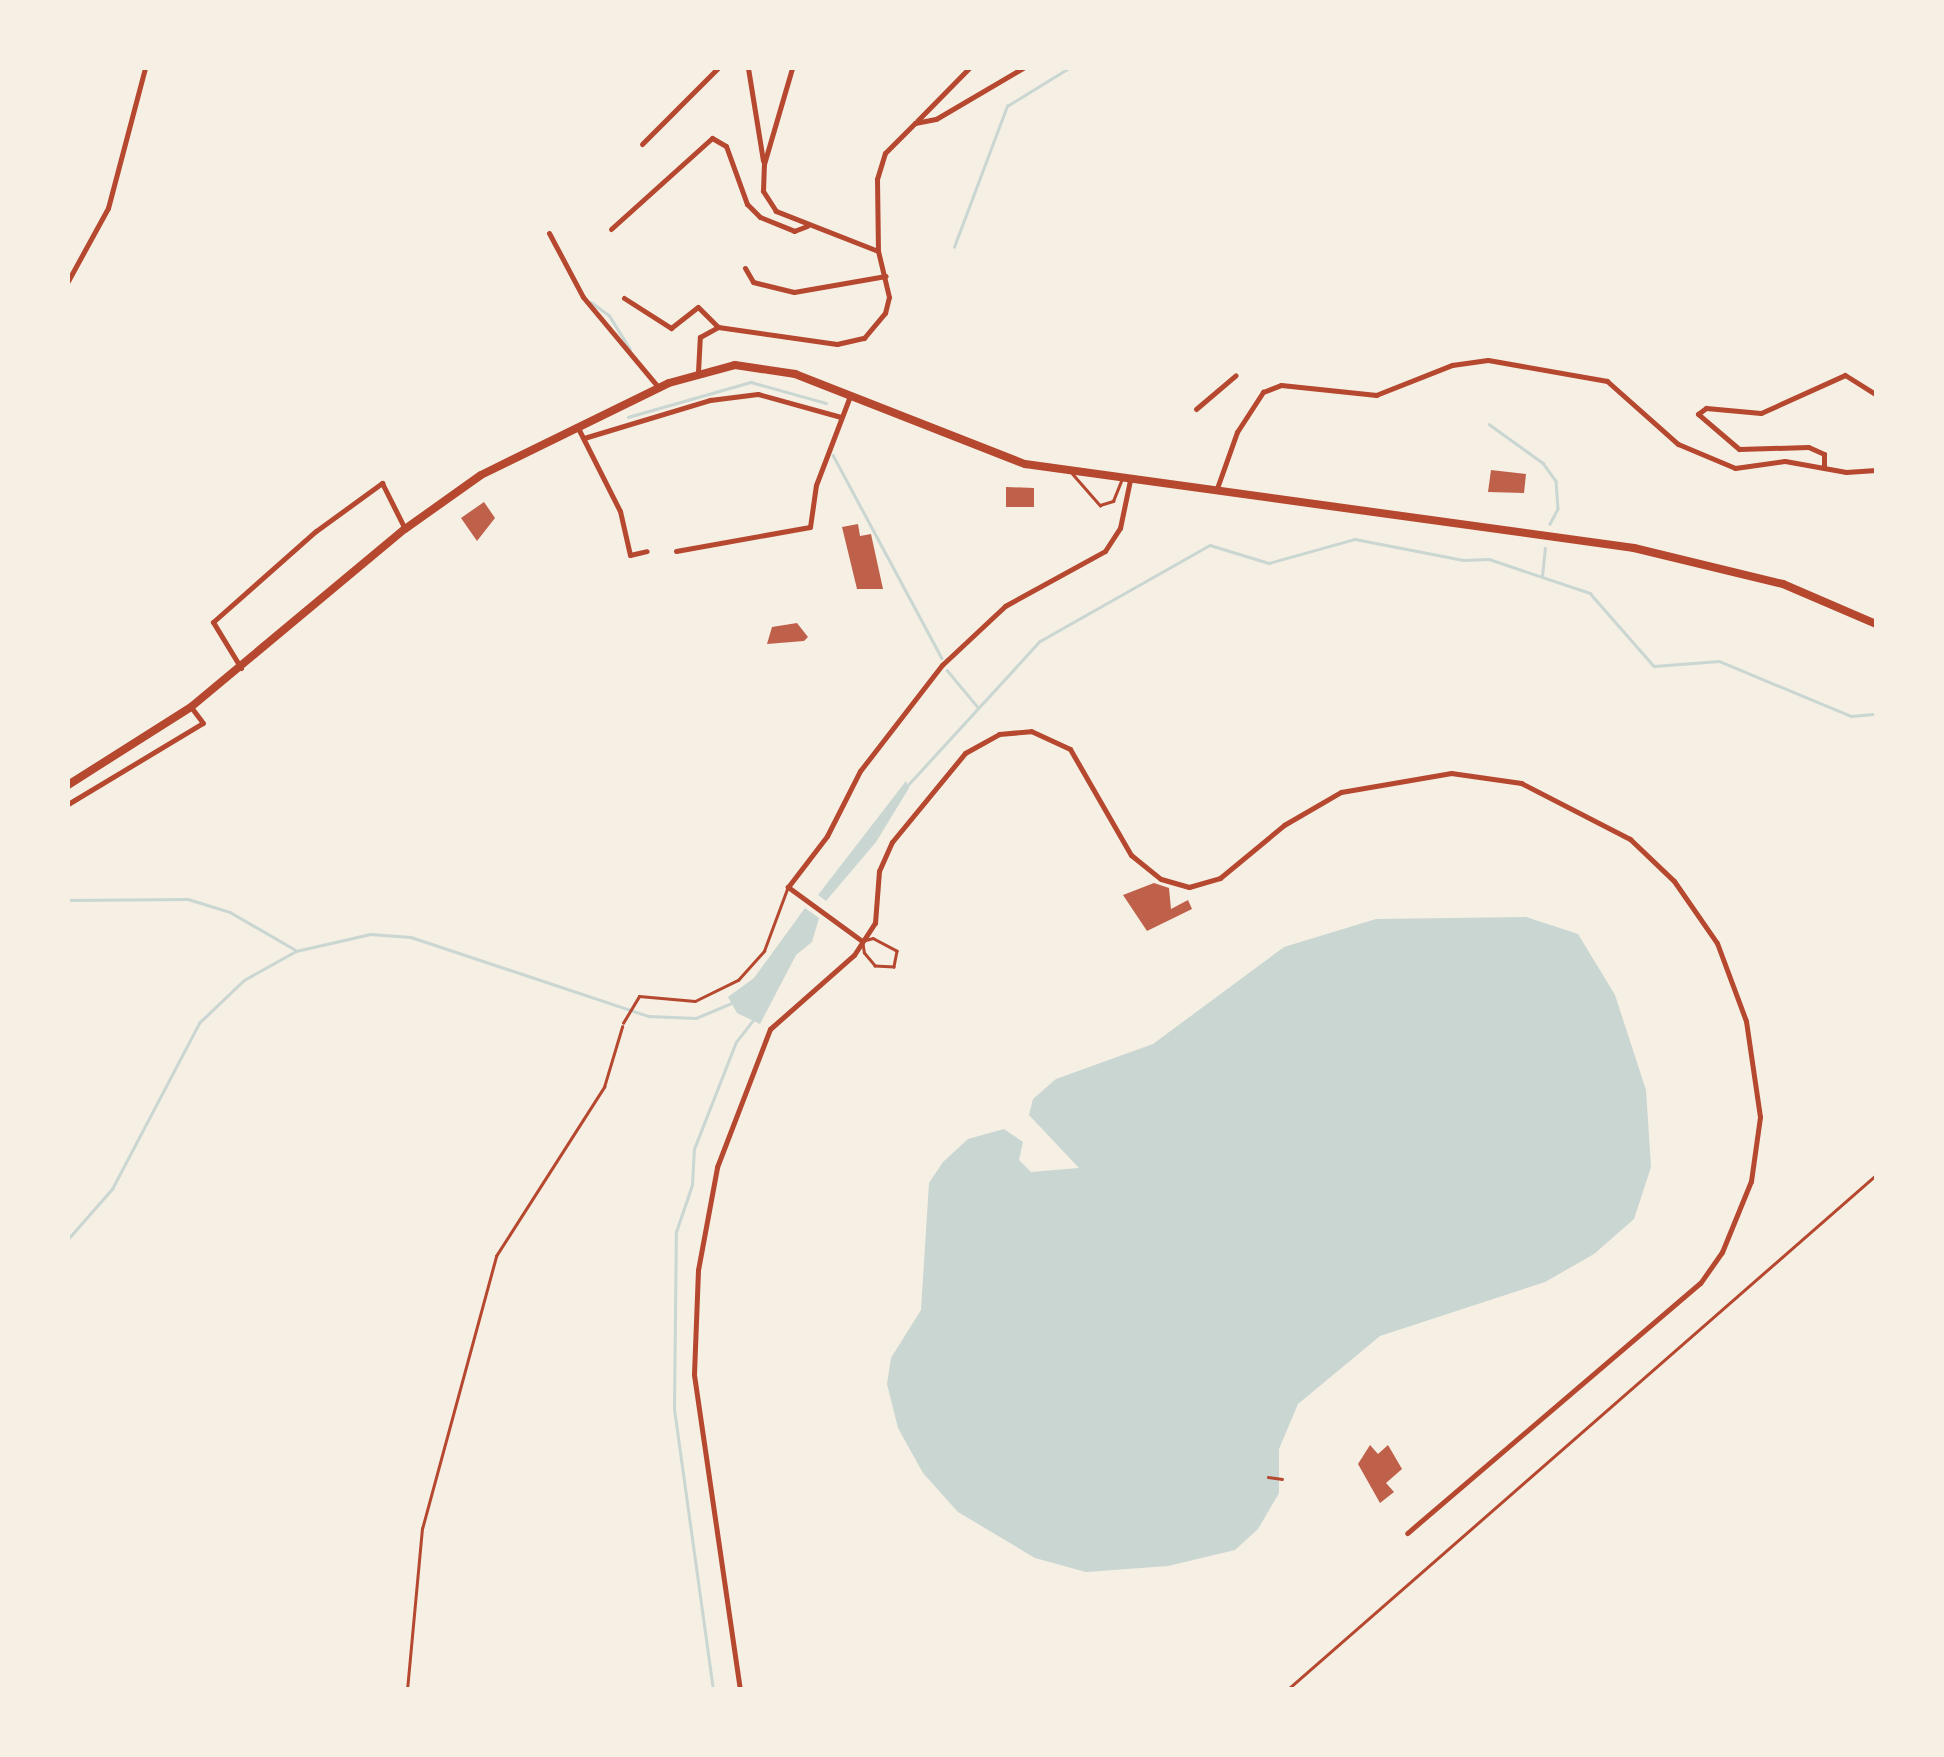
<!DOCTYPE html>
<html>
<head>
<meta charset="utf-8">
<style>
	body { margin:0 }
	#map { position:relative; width:1944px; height:1757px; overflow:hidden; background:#f6efe4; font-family:"Exo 2",sans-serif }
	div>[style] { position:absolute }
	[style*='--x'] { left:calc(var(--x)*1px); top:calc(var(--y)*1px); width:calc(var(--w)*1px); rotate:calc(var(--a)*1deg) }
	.water>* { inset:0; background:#c9d6d2 }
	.stream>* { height:2.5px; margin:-1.25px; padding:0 1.25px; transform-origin:1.25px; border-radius:1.25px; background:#c9d6d2 }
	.building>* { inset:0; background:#bf614a }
	.path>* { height:2.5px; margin:-1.25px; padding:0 1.25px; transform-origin:1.25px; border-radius:1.25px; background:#b5482f }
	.service>* { height:2.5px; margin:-1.25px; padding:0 1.25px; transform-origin:1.25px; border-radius:1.25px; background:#b5482f }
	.minor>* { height:5px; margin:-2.5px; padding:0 2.5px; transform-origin:2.5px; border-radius:2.5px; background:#b5482f }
	.secondary>* { height:8px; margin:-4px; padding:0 4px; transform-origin:4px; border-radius:4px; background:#b5482f }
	span { translate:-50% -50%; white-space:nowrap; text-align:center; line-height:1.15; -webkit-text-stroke:8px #f6efe4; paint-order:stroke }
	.frame { position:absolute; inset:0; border:70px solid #f6efe4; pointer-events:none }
</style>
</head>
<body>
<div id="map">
	<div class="water">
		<i style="clip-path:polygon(906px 781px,909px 788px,876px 842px,826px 901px,818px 895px)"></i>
		<i style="clip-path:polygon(805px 908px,819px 918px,812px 942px,796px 955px,760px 1024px,737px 1013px,728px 997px,754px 978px)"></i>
		<i style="clip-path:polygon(1526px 917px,1578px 934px,1615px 995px,1646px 1090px,1651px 1167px,1634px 1219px,1594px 1254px,1545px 1282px,1380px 1336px,1298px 1404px,1279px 1449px,1279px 1493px,1258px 1529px,1235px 1550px,1168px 1566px,1086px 1572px,1035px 1558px,958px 1512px,923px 1473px,898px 1428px,887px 1384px,891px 1358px,921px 1310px,929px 1183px,943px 1162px,968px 1139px,1004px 1129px,1023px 1142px,1019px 1160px,1031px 1172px,1079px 1168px,1029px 1115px,1033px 1099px,1056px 1079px,1153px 1044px,1284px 947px,1376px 919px)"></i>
	</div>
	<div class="stream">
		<i style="--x:954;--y:247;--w:151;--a:-69.4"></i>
		<i style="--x:1007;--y:106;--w:73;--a:-31.5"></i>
		<i style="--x:591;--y:302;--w:22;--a:36"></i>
		<i style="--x:609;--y:315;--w:40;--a:58"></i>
		<i style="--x:628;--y:417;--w:128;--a:-15.9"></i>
		<i style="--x:751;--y:382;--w:78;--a:15.6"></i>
		<i style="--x:1489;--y:424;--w:67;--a:35.8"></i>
		<i style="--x:1543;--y:463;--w:22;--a:54"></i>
		<i style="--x:1556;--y:481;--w:28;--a:86"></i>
		<i style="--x:1558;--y:509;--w:17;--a:118"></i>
		<i style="--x:833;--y:455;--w:230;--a:61.8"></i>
		<i style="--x:1542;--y:576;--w:28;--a:-84"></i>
		<i style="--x:947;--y:670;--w:47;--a:50.2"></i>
		<i style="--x:906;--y:787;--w:198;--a:-47.5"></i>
		<i style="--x:1040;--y:641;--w:195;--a:-29.5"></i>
		<i style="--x:1210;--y:545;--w:62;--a:17"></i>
		<i style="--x:1269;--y:563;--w:89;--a:-15.6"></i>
		<i style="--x:1355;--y:539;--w:110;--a:11"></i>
		<i style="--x:1463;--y:560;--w:26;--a:-2"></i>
		<i style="--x:1489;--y:559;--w:107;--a:18.6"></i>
		<i style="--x:1590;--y:593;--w:97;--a:48.8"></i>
		<i style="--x:1654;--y:666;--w:65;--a:-4.4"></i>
		<i style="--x:1719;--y:661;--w:143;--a:22.6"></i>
		<i style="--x:1851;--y:716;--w:25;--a:-5"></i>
		<i style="--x:68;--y:900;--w:120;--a:-0.5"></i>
		<i style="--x:188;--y:899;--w:44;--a:17.2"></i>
		<i style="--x:230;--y:912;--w:74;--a:30"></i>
		<i style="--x:68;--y:1239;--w:67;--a:-48.7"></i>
		<i style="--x:112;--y:1189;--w:187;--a:-62.3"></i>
		<i style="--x:199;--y:1023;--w:62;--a:-43.7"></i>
		<i style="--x:244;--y:980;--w:60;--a:-29.1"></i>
		<i style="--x:296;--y:951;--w:76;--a:-12.9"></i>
		<i style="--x:370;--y:934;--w:41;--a:4.2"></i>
		<i style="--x:411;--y:937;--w:251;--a:18.4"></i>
		<i style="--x:649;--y:1016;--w:47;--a:2.4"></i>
		<i style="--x:696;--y:1018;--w:41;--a:-22.8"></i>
		<i style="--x:713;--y:1690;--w:283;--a:-97.9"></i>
		<i style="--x:674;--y:1410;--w:178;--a:-89.4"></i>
		<i style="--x:676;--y:1232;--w:50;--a:-71.2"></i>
		<i style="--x:692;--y:1185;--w:36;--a:-87"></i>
		<i style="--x:694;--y:1149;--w:115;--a:-68.6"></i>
		<i style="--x:736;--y:1042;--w:28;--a:-52"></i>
	</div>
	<div class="building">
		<i style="clip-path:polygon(1491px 470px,1526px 474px,1524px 493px,1488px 492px)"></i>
		<i style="clip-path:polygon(1006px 487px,1034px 488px,1034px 507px,1006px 507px)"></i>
		<i style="clip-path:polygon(484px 502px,495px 518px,477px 541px,461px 518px)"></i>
		<i style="clip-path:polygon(858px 524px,860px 536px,871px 534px,883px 589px,857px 589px,842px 527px)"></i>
		<i style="clip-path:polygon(797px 623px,808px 637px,804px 641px,767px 644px,772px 627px)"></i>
		<i style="clip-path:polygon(1154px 883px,1169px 888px,1171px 909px,1188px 900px,1192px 909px,1147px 931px,1123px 895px)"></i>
		<i style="clip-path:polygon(1370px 1445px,1378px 1454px,1388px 1445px,1402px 1469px,1386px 1483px,1394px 1492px,1380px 1503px,1358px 1464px)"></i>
	</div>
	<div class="path">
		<i style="--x:1268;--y:1477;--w:14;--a:8"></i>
		<i style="--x:407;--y:1690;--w:162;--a:-84.7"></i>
		<i style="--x:422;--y:1529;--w:283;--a:-74.8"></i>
		<i style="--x:496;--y:1256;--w:201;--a:-57.4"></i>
		<i style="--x:604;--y:1087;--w:63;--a:-73.3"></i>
		<i style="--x:1287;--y:1690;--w:782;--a:-41.17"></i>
	</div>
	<div class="service">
		<i style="--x:1072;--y:473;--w:43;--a:48.8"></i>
		<i style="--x:1100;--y:505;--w:14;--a:-17"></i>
		<i style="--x:1113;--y:501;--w:24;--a:-68"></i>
		<i style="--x:873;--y:938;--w:27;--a:28"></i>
		<i style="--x:897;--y:951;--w:16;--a:101"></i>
		<i style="--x:894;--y:967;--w:19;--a:-177"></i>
		<i style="--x:875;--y:966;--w:17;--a:-130"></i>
		<i style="--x:864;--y:953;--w:12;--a:-99"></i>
		<i style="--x:862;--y:941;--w:11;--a:-15"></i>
		<i style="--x:623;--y:1023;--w:31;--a:-59"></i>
		<i style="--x:639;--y:996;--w:56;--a:5.1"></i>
		<i style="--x:695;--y:1001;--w:48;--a:-26"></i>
		<i style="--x:738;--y:980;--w:39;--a:-48"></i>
		<i style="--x:764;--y:951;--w:66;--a:-69.6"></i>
	</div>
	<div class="minor">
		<i style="--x:748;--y:68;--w:94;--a:80.8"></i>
		<i style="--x:917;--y:121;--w:74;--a:-45.5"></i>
		<i style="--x:642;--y:144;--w:107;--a:-45"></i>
		<i style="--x:611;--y:229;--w:136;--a:-42"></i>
		<i style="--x:712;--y:138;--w:16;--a:30"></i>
		<i style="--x:726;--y:146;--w:62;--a:70.1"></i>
		<i style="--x:747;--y:204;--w:18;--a:45"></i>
		<i style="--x:760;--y:217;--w:37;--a:22"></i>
		<i style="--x:794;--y:231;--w:14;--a:-21"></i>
		<i style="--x:549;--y:233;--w:72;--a:62"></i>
		<i style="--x:583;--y:297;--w:119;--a:50.1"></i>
		<i style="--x:878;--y:251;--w:72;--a:-90.8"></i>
		<i style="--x:877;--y:179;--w:27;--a:-73"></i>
		<i style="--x:885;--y:153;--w:42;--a:-45"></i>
		<i style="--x:915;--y:123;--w:21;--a:-11"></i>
		<i style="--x:936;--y:119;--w:101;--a:-30.4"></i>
		<i style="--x:745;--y:268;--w:16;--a:60"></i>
		<i style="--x:753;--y:282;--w:42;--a:13.7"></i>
		<i style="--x:794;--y:292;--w:93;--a:-9.9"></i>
		<i style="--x:68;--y:281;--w:83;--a:-61.3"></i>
		<i style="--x:108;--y:208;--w:145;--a:-75.2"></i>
		<i style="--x:624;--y:298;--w:56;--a:32.6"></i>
		<i style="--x:671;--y:328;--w:34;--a:-38"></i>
		<i style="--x:698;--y:307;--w:28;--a:45"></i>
		<i style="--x:698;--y:372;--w:35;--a:-87"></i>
		<i style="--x:700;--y:337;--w:21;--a:-29"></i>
		<i style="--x:718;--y:327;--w:120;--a:8.1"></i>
		<i style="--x:837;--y:344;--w:28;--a:-13"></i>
		<i style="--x:864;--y:338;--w:33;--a:-50"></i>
		<i style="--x:885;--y:313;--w:16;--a:-76"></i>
		<i style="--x:889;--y:297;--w:47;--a:-103.4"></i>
		<i style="--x:878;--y:251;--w:110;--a:-158.6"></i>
		<i style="--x:776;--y:211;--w:24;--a:-123"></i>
		<i style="--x:763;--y:191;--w:27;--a:-88"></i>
		<i style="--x:764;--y:164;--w:100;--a:-73.7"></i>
		<i style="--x:1196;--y:409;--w:52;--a:-40.4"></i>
		<i style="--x:577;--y:426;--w:95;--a:63.2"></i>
		<i style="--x:620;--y:511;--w:45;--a:77.2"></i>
		<i style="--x:630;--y:555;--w:17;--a:-13"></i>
		<i style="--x:584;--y:438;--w:132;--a:-16.8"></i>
		<i style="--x:710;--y:400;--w:48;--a:-7.1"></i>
		<i style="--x:758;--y:394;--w:86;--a:15.5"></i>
		<i style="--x:1824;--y:468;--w:14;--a:-90"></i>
		<i style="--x:1824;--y:454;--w:17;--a:-156"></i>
		<i style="--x:1808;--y:447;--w:69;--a:178.3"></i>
		<i style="--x:1739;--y:449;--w:54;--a:-139.5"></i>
		<i style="--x:1698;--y:414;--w:10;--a:-37"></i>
		<i style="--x:1706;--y:408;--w:55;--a:5.2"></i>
		<i style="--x:1761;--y:413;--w:92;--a:-24.3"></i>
		<i style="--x:1845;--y:375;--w:34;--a:32"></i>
		<i style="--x:1216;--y:491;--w:63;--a:-70.4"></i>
		<i style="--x:1237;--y:432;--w:48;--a:-57"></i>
		<i style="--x:1263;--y:392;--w:19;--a:-21"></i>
		<i style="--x:1281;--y:385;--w:96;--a:6"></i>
		<i style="--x:1376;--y:395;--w:82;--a:-21.5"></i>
		<i style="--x:1452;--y:365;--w:36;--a:-8"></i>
		<i style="--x:1488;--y:360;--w:121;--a:10"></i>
		<i style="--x:1607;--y:381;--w:95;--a:41.6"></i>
		<i style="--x:1678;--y:444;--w:62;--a:22.8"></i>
		<i style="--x:1735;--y:468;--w:50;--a:-8"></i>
		<i style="--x:1785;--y:461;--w:62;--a:10.2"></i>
		<i style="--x:1846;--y:472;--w:30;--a:-4"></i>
		<i style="--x:676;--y:551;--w:136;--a:-10.2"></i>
		<i style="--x:810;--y:527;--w:42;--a:-81.9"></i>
		<i style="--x:816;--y:485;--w:95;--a:-69.1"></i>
		<i style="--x:241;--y:668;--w:54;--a:-121.3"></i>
		<i style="--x:213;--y:622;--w:137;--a:-41.5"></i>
		<i style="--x:316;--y:531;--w:82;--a:-36"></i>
		<i style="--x:382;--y:483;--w:51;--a:63.4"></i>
		<i style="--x:68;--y:804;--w:157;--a:-31"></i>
		<i style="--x:203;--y:723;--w:20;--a:-127"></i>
		<i style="--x:862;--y:941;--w:92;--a:-143.9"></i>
		<i style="--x:788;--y:887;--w:64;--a:-52.6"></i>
		<i style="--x:827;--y:836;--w:73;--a:-63.1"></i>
		<i style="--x:860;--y:771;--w:134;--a:-52.3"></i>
		<i style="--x:942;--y:665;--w:86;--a:-43.1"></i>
		<i style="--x:1005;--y:606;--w:114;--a:-28.8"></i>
		<i style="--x:1105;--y:551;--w:27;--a:-57"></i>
		<i style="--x:1120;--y:528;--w:49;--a:-78.2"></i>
		<i style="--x:740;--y:1690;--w:319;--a:-98.3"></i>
		<i style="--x:694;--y:1374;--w:104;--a:-87.8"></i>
		<i style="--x:698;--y:1270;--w:105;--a:-79.5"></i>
		<i style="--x:717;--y:1167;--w:148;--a:-69"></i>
		<i style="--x:770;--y:1029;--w:112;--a:-41.4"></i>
		<i style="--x:854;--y:955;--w:38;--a:-57"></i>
		<i style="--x:875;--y:923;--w:52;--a:-85.6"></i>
		<i style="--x:879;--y:871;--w:32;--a:-66"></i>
		<i style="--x:892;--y:842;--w:115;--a:-50.6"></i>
		<i style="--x:965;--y:753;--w:39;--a:-29"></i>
		<i style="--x:999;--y:734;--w:32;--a:-5"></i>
		<i style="--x:1031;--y:731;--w:43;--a:24.8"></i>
		<i style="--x:1070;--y:749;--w:122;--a:60.1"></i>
		<i style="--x:1131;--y:855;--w:38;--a:39"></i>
		<i style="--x:1161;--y:879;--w:29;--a:16"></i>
		<i style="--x:1189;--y:887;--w:32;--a:-16"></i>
		<i style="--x:1220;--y:878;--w:83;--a:-39.6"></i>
		<i style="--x:1284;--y:825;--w:66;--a:-30.1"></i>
		<i style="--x:1341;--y:792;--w:112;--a:-9.8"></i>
		<i style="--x:1451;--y:773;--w:71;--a:8.1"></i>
		<i style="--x:1521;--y:783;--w:123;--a:27.2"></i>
		<i style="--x:1630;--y:839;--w:61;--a:43.7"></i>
		<i style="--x:1674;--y:881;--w:75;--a:55.3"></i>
		<i style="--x:1717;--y:943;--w:83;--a:69.6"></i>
		<i style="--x:1746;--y:1021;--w:97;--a:81.7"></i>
		<i style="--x:1760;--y:1117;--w:65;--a:98"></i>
		<i style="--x:1751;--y:1181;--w:77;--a:112.2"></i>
		<i style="--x:1722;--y:1252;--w:38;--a:125"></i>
		<i style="--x:1700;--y:1283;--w:385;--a:139.5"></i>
	</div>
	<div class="secondary">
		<i style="--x:68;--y:785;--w:146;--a:-32.4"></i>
		<i style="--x:191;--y:707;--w:278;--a:-39.8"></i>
		<i style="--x:405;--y:529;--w:93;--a:-35.4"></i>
		<i style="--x:481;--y:475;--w:209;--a:-26.1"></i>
		<i style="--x:669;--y:383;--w:68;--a:-15.3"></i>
		<i style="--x:735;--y:365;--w:61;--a:8.5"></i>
		<i style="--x:795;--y:374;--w:247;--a:21.4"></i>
		<i style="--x:1025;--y:464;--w:615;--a:7.85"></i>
		<i style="--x:1634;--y:548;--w:153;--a:13.6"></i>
		<i style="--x:1783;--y:584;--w:101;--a:23.3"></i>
	</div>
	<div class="frame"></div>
</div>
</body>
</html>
